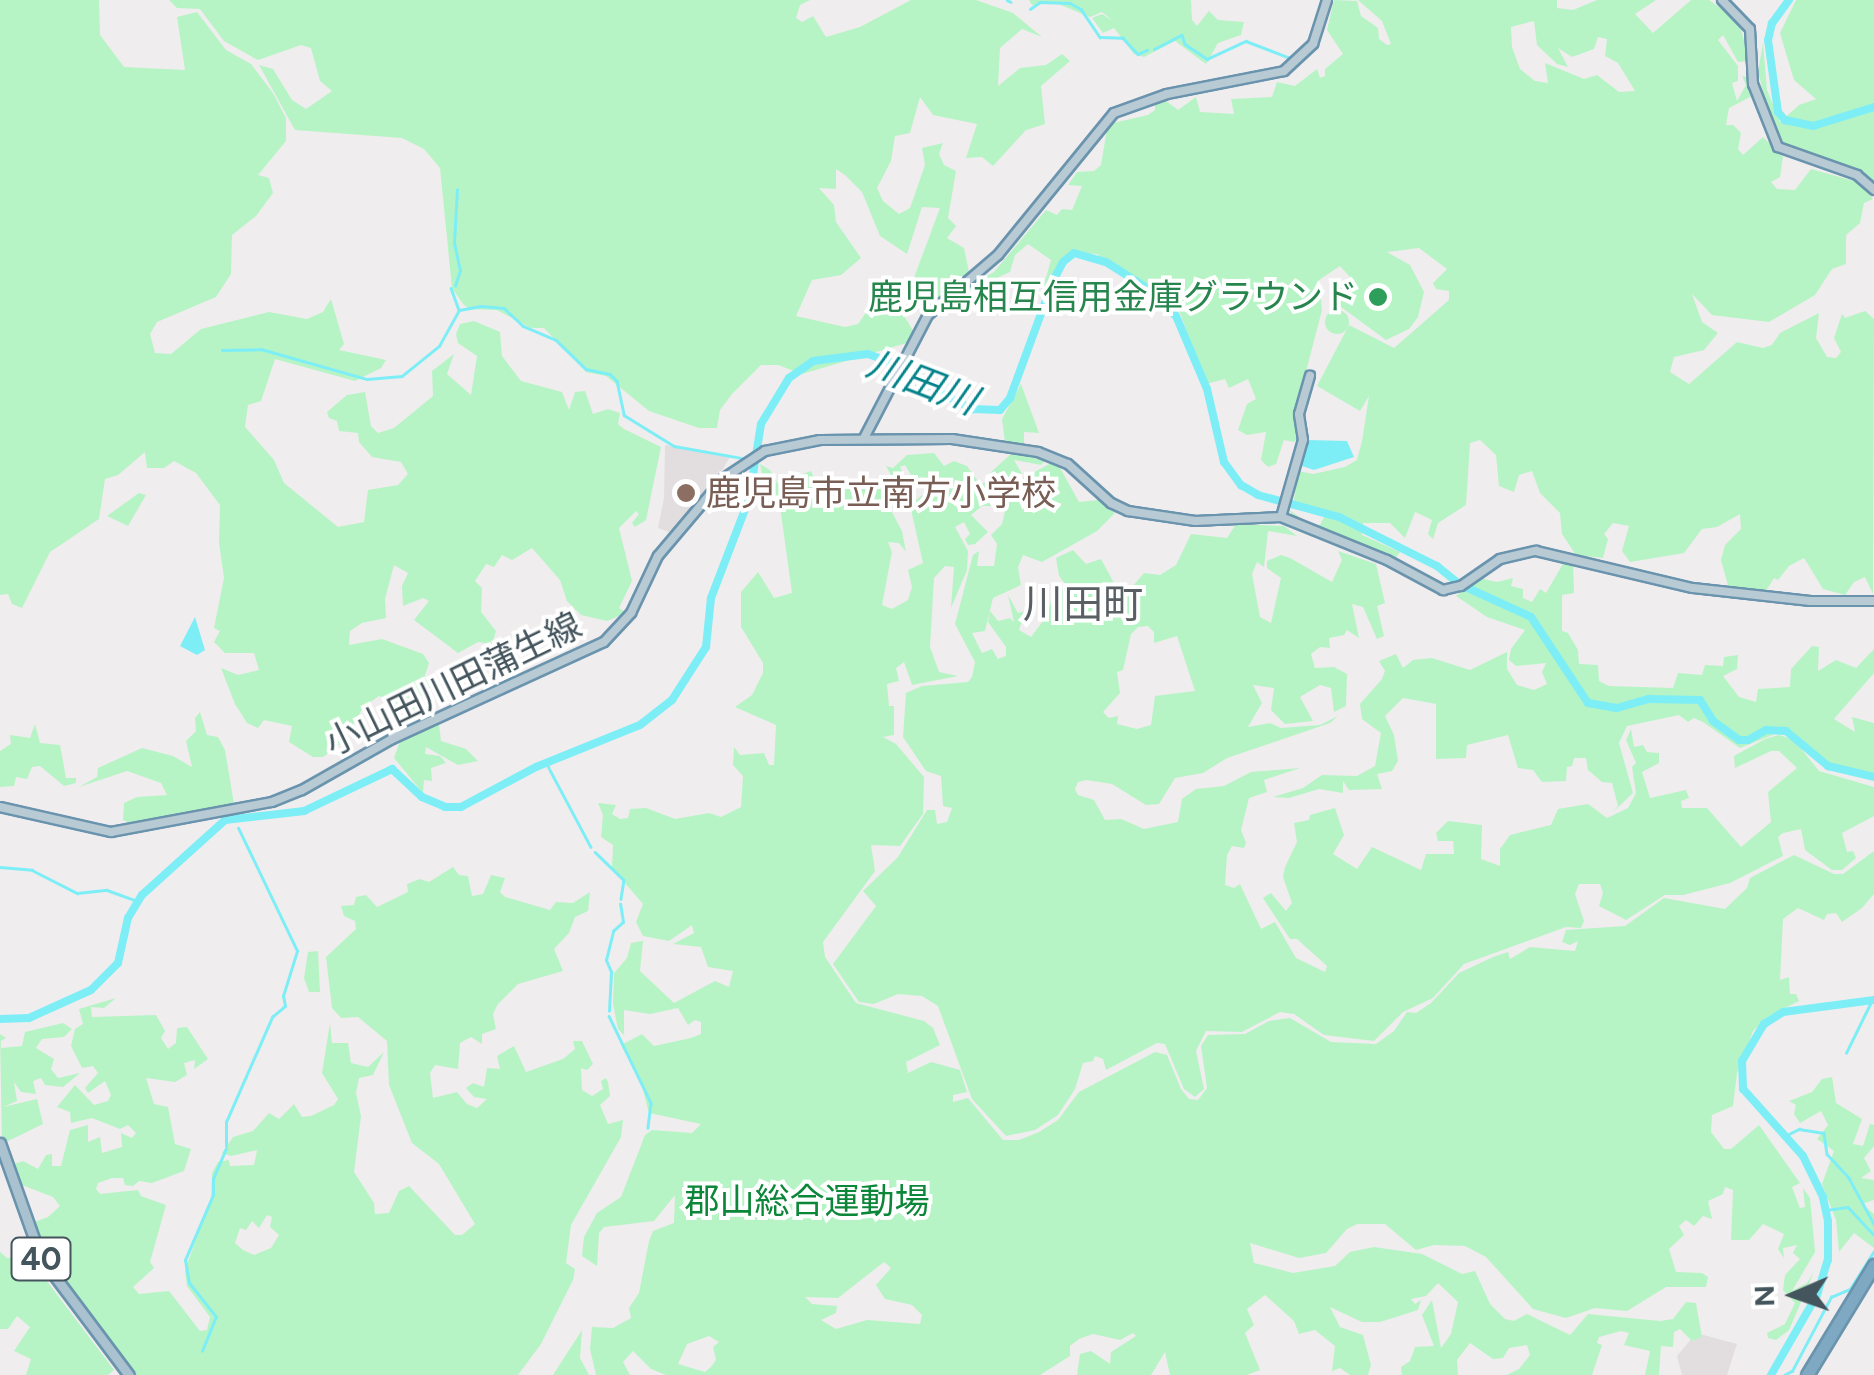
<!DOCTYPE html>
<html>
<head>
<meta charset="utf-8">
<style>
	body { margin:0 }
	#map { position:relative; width:1874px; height:1375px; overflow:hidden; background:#f0edee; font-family:Figtree,"Noto Sans JP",sans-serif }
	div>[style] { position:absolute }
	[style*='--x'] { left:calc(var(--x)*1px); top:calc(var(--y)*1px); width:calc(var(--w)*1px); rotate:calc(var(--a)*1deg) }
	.education>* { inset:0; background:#e2dee0 }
	.green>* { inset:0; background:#b6f4c5 }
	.round { border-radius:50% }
	.water>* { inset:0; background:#7eeef6 }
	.stream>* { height:2.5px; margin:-1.25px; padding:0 1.25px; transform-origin:1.25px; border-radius:1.25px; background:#7eeef6 }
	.river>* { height:8px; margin:-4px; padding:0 4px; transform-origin:4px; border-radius:4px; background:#7eeef6 }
	.roads { filter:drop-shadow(2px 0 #6a94ae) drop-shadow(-2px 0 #6a94ae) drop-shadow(0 2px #6a94ae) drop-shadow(0 -2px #6a94ae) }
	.secondary>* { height:8px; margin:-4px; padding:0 4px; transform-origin:4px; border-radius:4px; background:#b8cad4 }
	.primary>* { height:9px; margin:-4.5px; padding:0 4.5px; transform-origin:4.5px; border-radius:4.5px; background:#aac2d0 }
	.highway>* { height:11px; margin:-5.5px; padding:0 5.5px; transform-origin:5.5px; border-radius:5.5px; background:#7fa9c2 }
	.dots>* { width:28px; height:28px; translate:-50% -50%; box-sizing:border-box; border:5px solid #fff; border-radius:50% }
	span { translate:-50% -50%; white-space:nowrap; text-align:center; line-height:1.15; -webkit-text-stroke:8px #fff; paint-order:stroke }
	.shield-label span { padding:2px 8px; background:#fff; border:2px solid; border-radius:8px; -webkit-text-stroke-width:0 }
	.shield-label { font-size:32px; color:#44555d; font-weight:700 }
	.leisure-label { font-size:35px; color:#27864d }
	.right { translate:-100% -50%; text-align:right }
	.education-label { font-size:35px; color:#785e54 }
	.left { translate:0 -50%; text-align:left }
	.street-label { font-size:35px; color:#44555d }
	.park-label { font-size:35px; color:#0c8638 }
	.water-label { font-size:38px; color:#04828a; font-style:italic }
	.quarter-label { font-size:40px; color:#595f63 }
	.north { position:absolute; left:1744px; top:1245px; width:100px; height:100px; -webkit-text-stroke:8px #fff; paint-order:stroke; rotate:268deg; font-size:28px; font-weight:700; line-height:40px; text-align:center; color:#44555d }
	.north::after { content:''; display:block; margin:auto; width:35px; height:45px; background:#44555d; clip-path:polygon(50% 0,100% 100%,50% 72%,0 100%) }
</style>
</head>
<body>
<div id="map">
	<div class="education">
		<i style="clip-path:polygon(665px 445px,730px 457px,712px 487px,675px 531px,669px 532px,658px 528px,664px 498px)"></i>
		<i style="clip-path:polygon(1696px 1333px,1737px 1344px,1727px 1375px,1682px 1375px,1677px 1356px)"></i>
	</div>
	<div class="green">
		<i style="clip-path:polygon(0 0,99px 0,100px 35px,124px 67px,185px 70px,177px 17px,197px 12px,226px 50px,251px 64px,273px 93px,286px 118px,286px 141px,258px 175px,269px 178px,273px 193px,256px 216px,232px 235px,231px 274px,216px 297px,157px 322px,150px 334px,155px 353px,171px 354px,201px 329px,269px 312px,307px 319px,323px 312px,331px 299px,344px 344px,339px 350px,386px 360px,381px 368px,355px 381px,275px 359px,261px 401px,248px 405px,245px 427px,274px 460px,284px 483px,338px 527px,364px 522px,368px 490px,398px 485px,408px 474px,401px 462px,372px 457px,359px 442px,358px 433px,339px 431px,337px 421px,329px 418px,327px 412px,347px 395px,365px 392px,371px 426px,378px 433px,394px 428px,433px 396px,432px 371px,454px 354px,447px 374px,471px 395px,477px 356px,458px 343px,456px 334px,460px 324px,474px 321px,500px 332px,502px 356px,521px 381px,562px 392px,569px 410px,575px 392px,585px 391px,593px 414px,608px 409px,620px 413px,618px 424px,624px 429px,661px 447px,646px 520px,635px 527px,632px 523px,639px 514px,636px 511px,619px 528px,632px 581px,619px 608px,626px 613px,607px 621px,581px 615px,567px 601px,560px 580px,532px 548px,512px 560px,502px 555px,494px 567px,486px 564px,475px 581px,482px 588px,481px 612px,496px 631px,492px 644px,478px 642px,458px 653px,414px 620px,429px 601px,423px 598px,403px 606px,402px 586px,408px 573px,394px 565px,385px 599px,386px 618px,362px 623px,350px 631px,349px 645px,382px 639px,423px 654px,429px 663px,424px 678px,433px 678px,434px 685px,417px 700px,429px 714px,425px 716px,379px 696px,364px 706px,342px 743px,323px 757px,313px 757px,289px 742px,292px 726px,264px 720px,258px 728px,247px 723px,235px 704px,221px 668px,238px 675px,259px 670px,254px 653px,225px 653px,214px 642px,220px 631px,214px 628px,224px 578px,219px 543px,220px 505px,196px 473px,174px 461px,164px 468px,147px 468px,145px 452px,118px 475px,105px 479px,99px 519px,50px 552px,22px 608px,12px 604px,8px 594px,0 595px)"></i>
		<i style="clip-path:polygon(169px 0,810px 0,800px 5px,796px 18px,802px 22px,813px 16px,826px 37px,860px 27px,911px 0,976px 0,1013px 13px,1042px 37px,1022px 29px,1000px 48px,998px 86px,1020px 68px,1046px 65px,1062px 54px,1070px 61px,1041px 86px,1045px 124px,1026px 130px,993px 166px,982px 157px,966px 158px,977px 124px,933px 115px,920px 97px,910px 133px,895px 136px,891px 161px,877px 188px,883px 201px,899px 214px,910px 208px,925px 165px,922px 148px,943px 143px,939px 154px,944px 165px,956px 171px,948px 218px,956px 226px,947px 238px,964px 248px,969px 272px,976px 272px,927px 310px,909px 291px,940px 208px,922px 207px,907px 254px,880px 236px,862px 192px,845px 175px,836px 169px,836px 189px,819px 188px,834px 205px,836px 222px,861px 258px,841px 275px,812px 280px,796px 316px,845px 327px,858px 324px,874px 301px,896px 303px,914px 332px,910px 342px,802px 374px,778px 365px,761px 365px,732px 394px,720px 410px,717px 428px,699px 428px,649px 411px,606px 376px,586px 372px,544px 328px,531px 328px,497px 310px,470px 309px,463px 304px,452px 288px,440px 168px,424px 149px,402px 138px,295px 130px,259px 65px,273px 69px,292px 100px,306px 109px,332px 91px,320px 81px,311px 48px,301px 45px,258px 60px,224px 41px,200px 9px,177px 8px)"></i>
		<i style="clip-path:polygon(1029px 0,1191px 0,1192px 20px,1197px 26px,1209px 11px,1218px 20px,1244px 22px,1241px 35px,1218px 43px,1206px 64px,1175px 41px,1144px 57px,1134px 54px,1114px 28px,1103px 33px,1092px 18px,1102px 14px,1113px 21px,1102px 12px,1090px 17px,1056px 3px,1032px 5px)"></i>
		<i style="clip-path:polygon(evenodd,1334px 0,1357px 1px,1361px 16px,1378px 28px,1379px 39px,1387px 45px,1391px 44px,1382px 21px,1358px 0,1557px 0,1557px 8px,1573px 10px,1597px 0,1656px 0,1635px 14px,1653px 33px,1691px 0,1709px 0,1739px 21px,1749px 61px,1738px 62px,1723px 35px,1718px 40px,1738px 66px,1738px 81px,1732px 83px,1737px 101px,1746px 85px,1742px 76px,1750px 78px,1752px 96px,1729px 108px,1726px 125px,1733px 125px,1741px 133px,1738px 149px,1743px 155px,1763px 137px,1783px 157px,1780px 177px,1771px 182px,1777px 189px,1795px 190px,1811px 169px,1861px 183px,1873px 199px,1864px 203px,1860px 223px,1846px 235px,1846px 264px,1832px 269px,1815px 295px,1769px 322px,1712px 315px,1692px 294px,1702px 322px,1718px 333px,1704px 350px,1674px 357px,1670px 372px,1689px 384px,1737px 342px,1763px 348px,1772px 345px,1780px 333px,1819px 313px,1816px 338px,1827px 357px,1836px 358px,1841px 352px,1834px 338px,1842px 314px,1845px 318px,1865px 311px,1874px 319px,1873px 594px,1865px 577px,1854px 582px,1845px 595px,1823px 589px,1804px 558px,1789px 566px,1778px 580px,1774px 578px,1764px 594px,1729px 589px,1721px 560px,1725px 545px,1741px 529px,1740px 514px,1717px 527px,1702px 529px,1684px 553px,1630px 562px,1622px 551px,1629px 526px,1613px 523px,1604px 534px,1608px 539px,1603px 558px,1576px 555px,1562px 534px,1560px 513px,1540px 493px,1532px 471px,1519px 475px,1514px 492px,1499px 486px,1496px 455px,1480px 440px,1470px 443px,1466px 505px,1438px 523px,1433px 539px,1428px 534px,1432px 520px,1415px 512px,1405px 538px,1390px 523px,1363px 523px,1362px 535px,1400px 552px,1394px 560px,1298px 523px,1289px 510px,1310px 524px,1320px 525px,1326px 513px,1299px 510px,1294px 499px,1298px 471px,1313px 474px,1345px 467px,1357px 460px,1362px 441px,1369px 396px,1360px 411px,1317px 386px,1349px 325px,1394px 348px,1449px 300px,1449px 291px,1436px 289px,1433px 283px,1447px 269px,1419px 248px,1387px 252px,1410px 265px,1424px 292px,1418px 317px,1409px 329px,1386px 340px,1333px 301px,1333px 289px,1350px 277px,1340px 266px,1319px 280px,1322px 310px,1295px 414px,1300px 435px,1294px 442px,1284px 440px,1276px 464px,1268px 467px,1261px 460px,1266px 432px,1247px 435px,1238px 430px,1247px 404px,1256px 399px,1248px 379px,1229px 388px,1225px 379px,1206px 384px,1180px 313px,1159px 292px,1134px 284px,1097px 254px,1079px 253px,1060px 262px,1050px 296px,1043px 288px,1051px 260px,1028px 244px,1015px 255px,1010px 272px,970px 290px,960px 304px,935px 315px,959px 292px,994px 272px,1046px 210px,1057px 215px,1062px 209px,1072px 210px,1082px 186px,1068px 185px,1077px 172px,1094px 171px,1101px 165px,1107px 129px,1113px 123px,1148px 115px,1155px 110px,1155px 103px,1165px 100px,1178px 110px,1196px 97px,1200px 112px,1234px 114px,1231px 99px,1272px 97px,1277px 82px,1295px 86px,1317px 69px,1320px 78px,1325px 76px,1325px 69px,1343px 54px,1327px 30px,1334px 0,1534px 21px,1537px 45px,1557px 64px,1568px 67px,1558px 48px,1572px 57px,1594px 49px,1598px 37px,1607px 39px,1605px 56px,1618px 63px,1635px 91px,1619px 92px,1597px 75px,1584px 79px,1545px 63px,1548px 83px,1535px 81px,1520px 69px,1512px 47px,1511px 27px,1534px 21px)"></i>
		<i style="clip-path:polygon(1796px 0,1874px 0,1874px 183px,1787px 150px,1769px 116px,1758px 71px,1763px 43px,1767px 90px,1780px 122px,1799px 105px,1816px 99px,1794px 80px,1780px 33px)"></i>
		<i class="round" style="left:1325px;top:310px;width:24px;height:24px"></i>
		<i style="clip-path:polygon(1021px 384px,1039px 433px,1024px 432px,1024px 447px,1005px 442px,1002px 419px)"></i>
		<i style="clip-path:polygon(evenodd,1013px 452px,1045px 461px,1041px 465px,1014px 460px,1022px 474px,1005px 481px,1000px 506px,982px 506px,971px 515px,988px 532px,975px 544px,968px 545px,965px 539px,970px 534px,964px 522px,955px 527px,968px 551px,967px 570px,951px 608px,954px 567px,945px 566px,934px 578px,930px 647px,939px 672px,958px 676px,912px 685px,904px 662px,896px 668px,899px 681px,887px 684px,889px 706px,894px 706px,894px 735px,883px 737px,896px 744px,924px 777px,923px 814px,900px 846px,871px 845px,875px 871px,823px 942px,825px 957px,856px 1003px,924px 1021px,933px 1028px,940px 1045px,906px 1062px,908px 1073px,931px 1062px,960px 1070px,967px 1092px,953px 1095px,953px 1102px,968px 1098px,1003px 1140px,1019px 1140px,1039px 1132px,1058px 1120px,1079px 1092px,1155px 1052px,1167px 1055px,1181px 1089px,1189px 1099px,1198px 1100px,1207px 1088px,1201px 1046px,1208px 1035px,1245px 1034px,1269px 1021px,1290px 1018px,1331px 1042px,1376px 1044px,1394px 1031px,1407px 1012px,1416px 1013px,1431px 1003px,1459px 973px,1493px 957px,1508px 952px,1510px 959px,1530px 947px,1575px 951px,1578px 941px,1570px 945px,1562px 942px,1566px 930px,1625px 926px,1664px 898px,1725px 909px,1747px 888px,1750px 878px,1794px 855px,1834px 874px,1843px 874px,1874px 851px,1874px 894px,1862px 908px,1842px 922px,1836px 913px,1827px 914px,1824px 920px,1798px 908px,1783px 919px,1780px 980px,1789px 977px,1790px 994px,1796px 994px,1799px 1001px,1769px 1016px,1753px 1031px,1737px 1073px,1733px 1106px,1712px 1115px,1711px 1132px,1724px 1149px,1731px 1149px,1759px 1125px,1800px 1183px,1792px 1187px,1800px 1208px,1805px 1207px,1803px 1188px,1810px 1198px,1815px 1252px,1792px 1291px,1807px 1283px,1814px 1272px,1789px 1330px,1776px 1340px,1768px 1338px,1767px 1333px,1785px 1324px,1795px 1303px,1783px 1290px,1785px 1275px,1800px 1259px,1793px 1253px,1797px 1245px,1783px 1248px,1784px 1258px,1778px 1249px,1784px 1234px,1763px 1224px,1749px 1240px,1731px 1240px,1733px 1190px,1725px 1187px,1723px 1194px,1708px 1201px,1712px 1219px,1703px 1216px,1694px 1226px,1686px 1220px,1679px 1226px,1684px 1235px,1669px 1249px,1676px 1272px,1702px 1273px,1708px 1277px,1706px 1287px,1666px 1287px,1627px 1311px,1595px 1308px,1566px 1318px,1533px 1309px,1486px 1257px,1465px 1246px,1434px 1245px,1416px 1250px,1385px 1224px,1357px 1224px,1347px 1229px,1326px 1253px,1299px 1258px,1250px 1243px,1254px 1263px,1293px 1273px,1335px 1266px,1350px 1252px,1374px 1247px,1422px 1254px,1462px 1274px,1475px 1271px,1490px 1304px,1505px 1319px,1514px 1321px,1527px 1314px,1570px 1335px,1588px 1314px,1660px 1321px,1673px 1319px,1686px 1302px,1696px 1303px,1702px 1337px,1692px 1341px,1680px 1329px,1674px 1332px,1673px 1347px,1661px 1346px,1659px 1375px,1645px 1375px,1650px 1351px,1624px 1345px,1629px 1333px,1621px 1331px,1599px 1337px,1597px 1343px,1602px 1345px,1592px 1375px,1507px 1375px,1519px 1369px,1530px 1355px,1527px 1345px,1509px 1348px,1503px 1358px,1493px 1359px,1470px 1343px,1457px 1360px,1458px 1375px,1402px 1375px,1401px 1367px,1410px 1361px,1415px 1347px,1434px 1346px,1422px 1315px,1432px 1300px,1441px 1348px,1451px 1334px,1458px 1302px,1438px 1283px,1426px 1296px,1411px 1299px,1415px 1304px,1421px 1300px,1418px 1310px,1380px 1322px,1362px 1322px,1330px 1307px,1340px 1327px,1363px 1335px,1371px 1365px,1368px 1375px,1350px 1375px,1340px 1368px,1332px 1371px,1335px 1346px,1315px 1330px,1299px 1334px,1294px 1321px,1265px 1295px,1247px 1309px,1254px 1325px,1245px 1333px,1260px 1370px,1247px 1375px,1170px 1375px,1165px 1352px,1151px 1375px,1077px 1375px,1080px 1354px,1091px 1351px,1110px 1364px,1111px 1352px,1136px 1336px,1133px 1333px,1120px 1340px,1093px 1334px,1079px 1339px,1070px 1346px,1070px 1356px,1040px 1375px,666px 1375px,651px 1369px,633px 1351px,623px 1362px,630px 1375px,596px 1375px,590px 1349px,592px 1327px,613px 1328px,631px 1318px,629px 1308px,639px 1293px,649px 1241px,653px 1231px,674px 1223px,675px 1195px,654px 1221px,604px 1227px,599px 1233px,597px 1266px,582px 1256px,584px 1237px,597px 1213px,621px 1197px,645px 1135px,652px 1130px,692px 1133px,701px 1124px,649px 1113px,641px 1082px,621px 1045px,642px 1034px,654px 1046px,691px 1038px,701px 1034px,701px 1022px,695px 1020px,688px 1025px,678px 1008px,650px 1014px,624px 1010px,624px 1035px,618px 1029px,613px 1004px,614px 973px,627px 958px,631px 943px,643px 941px,640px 971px,674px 1003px,715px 981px,729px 987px,733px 971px,708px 967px,701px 947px,673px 944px,694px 933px,692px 925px,669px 941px,643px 936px,636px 922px,643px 904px,612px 868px,613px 845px,601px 837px,603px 815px,598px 803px,616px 805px,612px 814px,620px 819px,628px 818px,630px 809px,646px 808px,675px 819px,709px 813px,721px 817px,741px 807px,743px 776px,733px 765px,734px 747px,740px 755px,764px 753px,769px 765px,774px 765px,776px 725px,735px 707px,752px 695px,763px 673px,763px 663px,741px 627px,741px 592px,758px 572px,774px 598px,792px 593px,779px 499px,766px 494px,760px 464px,770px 470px,785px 496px,800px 492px,794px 477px,811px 471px,823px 498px,862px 480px,875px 485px,880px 477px,883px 479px,885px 499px,902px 531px,906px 552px,899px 543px,888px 542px,892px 552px,882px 605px,892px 609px,908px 600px,912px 587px,908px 570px,923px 563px,910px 505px,931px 488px,923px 477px,914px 480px,905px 465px,900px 467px,908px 484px,899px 489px,886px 466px,893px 468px,907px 455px,934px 453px,944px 466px,954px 461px,967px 466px,980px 484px,991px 481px,989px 474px,1013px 452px,884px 1262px,891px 1268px,876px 1285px,885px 1299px,912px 1305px,922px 1315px,920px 1324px,867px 1320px,836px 1329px,821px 1320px,836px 1313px,837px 1306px,812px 1304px,805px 1297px,838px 1298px,884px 1262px,1013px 452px,709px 1336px,719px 1342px,713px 1347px,716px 1360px,711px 1367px,705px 1372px,678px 1364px,687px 1344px,709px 1336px)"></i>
		<i style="clip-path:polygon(evenodd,1049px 464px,1058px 464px,1079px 502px,1098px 500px,1115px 513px,1097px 531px,1042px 562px,1023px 555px,1018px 567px,1021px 585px,993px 598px,985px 631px,972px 633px,982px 653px,992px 649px,998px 659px,1006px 656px,1006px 647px,988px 622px,990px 611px,998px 621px,1010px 618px,1014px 622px,1008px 595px,1018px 613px,1025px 611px,1019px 630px,1031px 637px,1046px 617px,1055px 589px,1061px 592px,1066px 585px,1059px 576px,1056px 558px,1073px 550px,1086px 564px,1101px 559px,1114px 583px,1133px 586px,1144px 573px,1160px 575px,1176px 565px,1191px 534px,1227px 538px,1236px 524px,1284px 526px,1297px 536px,1268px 531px,1264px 567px,1257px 562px,1252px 574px,1260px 617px,1271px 623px,1281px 578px,1267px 568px,1267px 561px,1281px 555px,1290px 558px,1332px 582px,1342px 560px,1338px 551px,1376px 564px,1385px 603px,1377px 606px,1384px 636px,1377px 639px,1363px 607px,1352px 604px,1359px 638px,1347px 630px,1344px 635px,1329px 638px,1330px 648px,1320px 647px,1311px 654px,1315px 668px,1334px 667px,1347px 674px,1346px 706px,1334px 712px,1331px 688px,1320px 685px,1300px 697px,1313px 721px,1285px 724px,1271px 710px,1274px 688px,1253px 685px,1262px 703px,1248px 727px,1270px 723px,1281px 728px,1320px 725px,1338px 716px,1330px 723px,1227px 758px,1203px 773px,1175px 778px,1159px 804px,1146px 805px,1112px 784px,1086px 780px,1078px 782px,1075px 789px,1078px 795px,1094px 800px,1105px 820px,1121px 819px,1144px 829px,1178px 822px,1182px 799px,1196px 789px,1224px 786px,1251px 772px,1300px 768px,1264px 780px,1267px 792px,1249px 798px,1241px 830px,1246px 843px,1244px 848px,1232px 846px,1227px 855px,1225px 885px,1234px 888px,1240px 884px,1261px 929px,1275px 922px,1296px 958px,1325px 972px,1327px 966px,1297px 939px,1290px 939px,1263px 898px,1271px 893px,1286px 911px,1292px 903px,1283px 877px,1285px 867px,1297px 842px,1294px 823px,1309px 820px,1310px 815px,1335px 808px,1344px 835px,1333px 854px,1357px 869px,1372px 847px,1421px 870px,1426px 854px,1454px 854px,1453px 841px,1438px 841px,1436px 833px,1448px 821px,1482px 825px,1481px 859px,1500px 866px,1500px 849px,1510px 835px,1551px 825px,1558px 809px,1588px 804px,1607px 818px,1628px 808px,1636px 793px,1632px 767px,1636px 763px,1626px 740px,1631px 729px,1634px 747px,1643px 745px,1647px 752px,1659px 753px,1659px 763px,1642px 772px,1650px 798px,1686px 790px,1689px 798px,1681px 801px,1682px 808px,1707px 808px,1741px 847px,1771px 822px,1768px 792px,1797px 768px,1779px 751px,1771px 751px,1735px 768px,1734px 756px,1765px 739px,1779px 735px,1795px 740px,1780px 732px,1740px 748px,1703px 722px,1694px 718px,1688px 722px,1679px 715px,1627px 726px,1619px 743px,1633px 793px,1613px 812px,1618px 806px,1612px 783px,1602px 782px,1588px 770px,1586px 758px,1574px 758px,1572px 766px,1567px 767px,1566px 781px,1542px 782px,1533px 770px,1518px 768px,1508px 735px,1467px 745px,1466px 758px,1436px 759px,1436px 704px,1403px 698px,1385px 716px,1394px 735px,1398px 761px,1392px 771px,1377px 774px,1382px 789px,1349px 790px,1343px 781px,1343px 793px,1319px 789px,1289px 798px,1273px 797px,1303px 788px,1322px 775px,1357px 776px,1375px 766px,1381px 733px,1362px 719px,1360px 704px,1382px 679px,1385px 671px,1379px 661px,1396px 654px,1403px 668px,1413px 660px,1432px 658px,1470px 670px,1507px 652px,1507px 669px,1517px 685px,1534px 690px,1547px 684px,1542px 672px,1546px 663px,1516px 666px,1509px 660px,1511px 649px,1525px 630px,1487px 617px,1456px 596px,1479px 578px,1497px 582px,1513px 578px,1511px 586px,1523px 589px,1523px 598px,1532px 602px,1540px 589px,1546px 593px,1564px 562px,1573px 565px,1574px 593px,1562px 595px,1562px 631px,1568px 633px,1578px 650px,1579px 664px,1598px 665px,1599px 681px,1609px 686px,1673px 688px,1678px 673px,1702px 675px,1705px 665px,1723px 666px,1724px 657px,1738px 655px,1737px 669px,1723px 676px,1739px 697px,1756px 702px,1758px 689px,1790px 687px,1791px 669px,1812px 646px,1819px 647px,1818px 671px,1836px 660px,1856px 668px,1874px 649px,1874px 673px,1834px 719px,1855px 732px,1852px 717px,1874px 723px,1874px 781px,1821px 765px,1795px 741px,1819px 771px,1874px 787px,1874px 816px,1842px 833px,1847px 852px,1853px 851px,1856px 858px,1842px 870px,1832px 870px,1805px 850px,1801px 829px,1783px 833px,1778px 837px,1783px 856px,1730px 883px,1683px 895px,1665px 895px,1626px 920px,1599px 906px,1603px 893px,1600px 884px,1579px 884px,1575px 894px,1584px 921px,1581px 928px,1566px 927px,1464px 964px,1433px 998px,1403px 1012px,1374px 1041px,1324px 1035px,1294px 1014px,1280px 1012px,1242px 1032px,1206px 1031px,1196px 1051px,1204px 1089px,1195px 1097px,1184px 1089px,1165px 1044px,1157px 1043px,1106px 1070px,1103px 1059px,1095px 1056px,1093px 1061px,1083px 1063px,1075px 1089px,1058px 1115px,1035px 1130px,1006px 1136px,972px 1099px,938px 1006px,922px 996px,898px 994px,874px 1004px,859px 1002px,833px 964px,876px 906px,863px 891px,898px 857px,927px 810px,935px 810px,937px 824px,947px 822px,952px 808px,943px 806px,941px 776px,926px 771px,903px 737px,906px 693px,922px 686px,968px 682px,972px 677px,975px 662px,955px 624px,973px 555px,979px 551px,977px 566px,994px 566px,997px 544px,991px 535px,1002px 524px,1011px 485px,1049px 464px,1148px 626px,1154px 632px,1154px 643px,1177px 636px,1195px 691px,1155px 696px,1151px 725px,1137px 729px,1117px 724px,1118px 716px,1109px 718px,1103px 712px,1120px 693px,1117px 672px,1123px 670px,1131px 634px,1138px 627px,1148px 626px)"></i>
		<i style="clip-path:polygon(139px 493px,146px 495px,128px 526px,107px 516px)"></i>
		<i style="clip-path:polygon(200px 712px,207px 735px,218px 737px,225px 750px,234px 804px,133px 825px,123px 820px,124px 803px,137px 797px,167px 795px,161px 783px,127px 771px,79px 787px,97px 777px,98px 768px,142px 748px,173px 756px,192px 767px,186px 741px,196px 731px,195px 718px)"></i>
		<i style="clip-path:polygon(35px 724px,40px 743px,60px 745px,66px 778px,76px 778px,76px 783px,64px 786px,40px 766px,32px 767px,27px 779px,16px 777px,14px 786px,0 787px,0 751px,11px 744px,10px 735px,30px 738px)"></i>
		<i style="clip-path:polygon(439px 724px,441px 741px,466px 749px,478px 761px,458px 765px,426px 747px,425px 754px,440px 756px,446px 763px,431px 768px,432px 781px,424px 780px,423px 793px,394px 758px,400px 741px)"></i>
		<i style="clip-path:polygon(evenodd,453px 867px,459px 875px,468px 876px,472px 896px,483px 894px,491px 875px,505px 878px,500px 892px,505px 897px,550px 910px,556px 902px,573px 903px,590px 892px,588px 911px,575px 917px,569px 933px,554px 949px,563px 971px,518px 984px,498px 1004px,493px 1014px,496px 1029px,482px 1034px,482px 1044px,471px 1037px,460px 1043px,458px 1069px,435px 1065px,430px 1073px,433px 1098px,457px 1092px,467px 1104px,477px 1108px,487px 1099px,474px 1097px,466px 1088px,473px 1083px,484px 1087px,487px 1068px,500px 1069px,497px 1056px,514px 1046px,526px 1072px,563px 1059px,575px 1049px,573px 1041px,582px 1041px,593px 1064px,587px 1070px,581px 1068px,582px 1090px,592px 1096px,603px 1089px,601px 1081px,606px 1078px,608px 1082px,610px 1096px,600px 1105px,608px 1124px,623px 1120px,621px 1137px,571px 1225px,566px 1263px,575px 1269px,573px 1280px,541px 1344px,518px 1375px,133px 1375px,42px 1253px,29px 1224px,48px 1217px,60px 1206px,53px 1197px,22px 1185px,14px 1164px,23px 1161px,38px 1169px,46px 1155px,52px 1154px,52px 1166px,61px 1166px,70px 1130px,88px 1125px,88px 1142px,100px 1137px,102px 1153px,122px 1147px,121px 1133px,132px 1138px,136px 1133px,128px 1125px,120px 1129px,92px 1118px,71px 1123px,70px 1112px,57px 1107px,75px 1085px,94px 1105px,108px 1101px,111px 1095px,105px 1081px,88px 1093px,85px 1088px,98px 1073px,93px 1066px,82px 1068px,71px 1046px,75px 1029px,83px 1024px,79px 1009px,116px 998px,104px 1008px,91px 1007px,92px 1017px,156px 1015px,165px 1031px,161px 1038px,168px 1049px,176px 1043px,177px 1028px,187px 1027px,208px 1059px,194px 1069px,195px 1060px,184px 1063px,187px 1075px,175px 1082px,146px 1078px,154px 1104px,168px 1107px,175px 1144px,191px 1149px,184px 1171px,152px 1183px,139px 1181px,133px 1186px,125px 1185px,123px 1178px,112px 1178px,98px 1183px,96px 1189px,100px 1194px,138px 1190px,141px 1196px,166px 1205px,150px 1262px,154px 1268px,133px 1287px,139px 1294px,169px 1291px,200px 1331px,207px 1330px,210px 1317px,187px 1286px,185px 1270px,211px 1198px,212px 1173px,218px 1162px,229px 1160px,230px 1166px,254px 1165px,257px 1150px,231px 1156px,222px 1153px,233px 1137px,253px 1131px,269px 1113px,279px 1119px,294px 1104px,302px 1117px,311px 1116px,334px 1105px,338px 1099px,322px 1073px,330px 1023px,332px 1043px,348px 1043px,351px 1063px,368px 1067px,384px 1052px,373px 1075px,359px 1078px,356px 1093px,361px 1116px,354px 1172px,374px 1203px,375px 1214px,389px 1213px,399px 1191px,409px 1186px,455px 1235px,462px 1235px,475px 1224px,439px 1164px,412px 1143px,389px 1085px,387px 1041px,358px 1017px,341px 1018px,332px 1008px,326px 957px,356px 929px,355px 921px,344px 916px,341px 906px,354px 905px,356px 897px,366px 895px,377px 907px,408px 892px,407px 884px,420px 879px,429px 882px,453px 867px,267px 1215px,272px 1217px,270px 1227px,279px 1235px,271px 1248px,254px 1255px,243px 1250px,235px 1243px,240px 1228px,246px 1230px,252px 1221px,259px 1228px,267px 1215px)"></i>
		<i style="clip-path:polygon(318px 951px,320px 992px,309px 992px,304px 978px,308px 952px)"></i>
		<i style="clip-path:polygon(63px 1023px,72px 1029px,64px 1037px,42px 1039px,36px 1048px,54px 1059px,51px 1069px,58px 1078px,80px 1073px,63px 1087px,45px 1085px,41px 1078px,33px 1081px,36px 1094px,21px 1092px,14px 1082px,17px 1101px,3px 1107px,37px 1099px,43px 1124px,2px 1144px,0 1034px,6px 1038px,1px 1041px,1px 1048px,22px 1046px,25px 1032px)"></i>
		<i style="clip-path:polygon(1832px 1077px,1836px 1103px,1862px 1119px,1853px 1144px,1863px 1146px,1870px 1124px,1874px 1125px,1874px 1146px,1864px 1158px,1871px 1171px,1861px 1178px,1874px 1180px,1874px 1200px,1862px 1204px,1874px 1214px,1874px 1248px,1854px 1233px,1839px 1252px,1836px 1220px,1822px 1184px,1834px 1151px,1817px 1139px,1828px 1125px,1821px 1111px,1800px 1123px,1794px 1114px,1796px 1105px,1789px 1101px,1812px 1092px,1822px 1079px)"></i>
		<i style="clip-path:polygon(27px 1242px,40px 1272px,114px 1370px,108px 1375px,26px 1375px,31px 1359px,14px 1351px,30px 1327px,17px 1316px,8px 1329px,0 1329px,0 1252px,7px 1258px,20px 1256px)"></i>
		<i style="clip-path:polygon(582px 1330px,580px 1358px,589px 1375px,553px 1375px)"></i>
	</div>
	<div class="water">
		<i style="clip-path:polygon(1308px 440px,1347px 441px,1354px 457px,1314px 470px,1302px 466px)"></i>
		<i style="clip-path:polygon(195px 617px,205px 650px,197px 655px,180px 646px)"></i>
	</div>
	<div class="stream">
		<i style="--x:1007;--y:0;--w:4;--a:27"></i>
		<i style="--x:1030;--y:9;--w:12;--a:-35"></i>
		<i style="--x:1040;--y:2;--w:30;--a:2"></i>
		<i style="--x:1070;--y:3;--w:13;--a:29"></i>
		<i style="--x:1081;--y:9;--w:34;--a:56"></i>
		<i style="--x:1100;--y:37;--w:23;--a:2"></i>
		<i style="--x:1123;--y:38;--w:22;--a:47"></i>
		<i style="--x:1138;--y:54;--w:10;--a:-24"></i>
		<i style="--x:1154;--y:49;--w:31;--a:-27"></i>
		<i style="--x:1182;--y:35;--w:9;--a:72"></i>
		<i style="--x:1185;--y:44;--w:27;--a:34"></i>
		<i style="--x:1207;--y:59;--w:43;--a:-24.8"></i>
		<i style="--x:1246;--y:41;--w:50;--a:21"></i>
		<i style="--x:455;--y:286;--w:16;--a:-72"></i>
		<i style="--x:460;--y:271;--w:29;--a:-102"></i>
		<i style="--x:454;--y:243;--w:53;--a:-86.8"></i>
		<i style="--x:451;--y:288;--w:23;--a:70"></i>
		<i style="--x:459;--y:310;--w:22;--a:-10"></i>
		<i style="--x:481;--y:306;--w:23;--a:5"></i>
		<i style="--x:504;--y:308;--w:26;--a:43"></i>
		<i style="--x:523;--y:326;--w:36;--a:23"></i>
		<i style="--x:556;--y:340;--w:42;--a:44"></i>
		<i style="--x:586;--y:369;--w:25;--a:12"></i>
		<i style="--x:610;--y:374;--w:10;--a:45"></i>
		<i style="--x:617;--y:381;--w:35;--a:78"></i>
		<i style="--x:624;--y:415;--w:59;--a:31.8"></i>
		<i style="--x:674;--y:446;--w:75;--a:10"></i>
		<i style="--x:222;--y:350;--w:39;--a:-1"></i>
		<i style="--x:261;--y:349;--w:110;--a:15.8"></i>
		<i style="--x:367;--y:379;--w:35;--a:-5"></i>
		<i style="--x:402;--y:376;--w:48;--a:-39"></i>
		<i style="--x:439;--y:346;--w:41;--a:-60.9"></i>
		<i style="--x:547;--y:762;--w:6;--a:72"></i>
		<i style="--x:550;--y:770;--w:87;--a:62"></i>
		<i style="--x:595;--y:852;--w:40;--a:44"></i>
		<i style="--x:624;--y:880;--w:19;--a:99"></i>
		<i style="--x:0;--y:867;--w:32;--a:5"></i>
		<i style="--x:32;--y:870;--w:51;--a:27.1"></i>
		<i style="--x:77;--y:893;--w:30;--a:-6"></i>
		<i style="--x:107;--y:890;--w:33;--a:20"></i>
		<i style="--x:609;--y:1011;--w:39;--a:-87"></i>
		<i style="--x:611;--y:972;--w:13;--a:-113"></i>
		<i style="--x:606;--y:960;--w:30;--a:-76"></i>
		<i style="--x:613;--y:931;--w:13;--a:-42"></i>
		<i style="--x:623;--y:922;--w:18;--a:-99"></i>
		<i style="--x:609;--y:1016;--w:97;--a:64.2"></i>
		<i style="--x:651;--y:1103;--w:25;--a:97"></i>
		<i style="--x:1846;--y:1053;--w:57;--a:-63.9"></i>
		<i style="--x:1785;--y:1136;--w:16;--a:-27"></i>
		<i style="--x:1799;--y:1129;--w:25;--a:9"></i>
		<i style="--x:1824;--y:1133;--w:21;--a:82"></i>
		<i style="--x:1827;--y:1154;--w:33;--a:47"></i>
		<i style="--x:1849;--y:1178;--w:52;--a:61.5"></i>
		<i style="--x:226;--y:1146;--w:24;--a:-90"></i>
		<i style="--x:226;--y:1122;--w:115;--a:-66.3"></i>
		<i style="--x:272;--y:1017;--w:17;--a:-40"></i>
		<i style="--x:285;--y:1006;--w:10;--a:-101"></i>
		<i style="--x:283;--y:996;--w:47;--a:-72.7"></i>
		<i style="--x:297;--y:951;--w:136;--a:-115.6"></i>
		<i style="--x:1826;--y:1210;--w:22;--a:-8"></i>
		<i style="--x:1848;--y:1207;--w:38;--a:47"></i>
		<i style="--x:202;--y:1351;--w:37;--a:-68"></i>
		<i style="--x:216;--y:1317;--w:43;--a:-128.5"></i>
		<i style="--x:189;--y:1283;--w:23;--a:-100"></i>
		<i style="--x:185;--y:1260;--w:71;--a:-66.7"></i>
		<i style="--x:213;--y:1195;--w:16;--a:-90"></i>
		<i style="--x:213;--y:1179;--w:33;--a:-67"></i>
		<i style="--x:1784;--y:1375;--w:9;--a:-27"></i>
		<i style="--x:1792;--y:1371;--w:84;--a:-62.2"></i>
		<i style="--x:1831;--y:1297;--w:21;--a:-23"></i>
		<i style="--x:1850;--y:1289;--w:45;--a:-57.7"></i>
	</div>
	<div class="river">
		<i style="--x:1789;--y:0;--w:29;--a:126"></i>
		<i style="--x:1772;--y:23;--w:17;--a:103"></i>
		<i style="--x:1768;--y:40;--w:73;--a:82.1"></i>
		<i style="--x:1778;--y:112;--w:11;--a:49"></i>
		<i style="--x:1785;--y:120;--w:29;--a:12"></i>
		<i style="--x:1813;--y:126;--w:64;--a:-17.3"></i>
		<i style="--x:0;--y:1019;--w:29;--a:-2"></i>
		<i style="--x:29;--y:1018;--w:68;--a:-24.3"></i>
		<i style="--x:91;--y:990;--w:38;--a:-45"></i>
		<i style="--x:118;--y:963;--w:46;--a:-77.5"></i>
		<i style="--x:128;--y:918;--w:27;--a:-59"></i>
		<i style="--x:142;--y:895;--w:112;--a:-42.1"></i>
		<i style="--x:225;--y:820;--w:80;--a:-6.5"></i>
		<i style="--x:304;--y:811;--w:98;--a:-25.5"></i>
		<i style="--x:392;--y:769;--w:41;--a:43"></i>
		<i style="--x:422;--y:797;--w:25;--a:23"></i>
		<i style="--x:445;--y:807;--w:16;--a:0"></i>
		<i style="--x:461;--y:807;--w:85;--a:-28.1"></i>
		<i style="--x:536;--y:767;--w:112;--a:-22"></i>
		<i style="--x:640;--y:725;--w:41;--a:-38"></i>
		<i style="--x:672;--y:700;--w:63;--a:-57.3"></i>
		<i style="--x:706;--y:647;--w:49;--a:-84.2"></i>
		<i style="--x:711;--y:598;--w:106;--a:-69"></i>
		<i style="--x:749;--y:499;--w:76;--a:-80.9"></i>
		<i style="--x:761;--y:424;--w:54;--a:-58.7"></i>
		<i style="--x:789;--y:378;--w:29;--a:-35"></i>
		<i style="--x:813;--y:361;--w:55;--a:-7.3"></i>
		<i style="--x:868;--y:354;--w:40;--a:20.2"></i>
		<i style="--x:906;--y:368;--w:43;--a:35.5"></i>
		<i style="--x:941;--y:393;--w:36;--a:27"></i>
		<i style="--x:973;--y:409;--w:27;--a:2"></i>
		<i style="--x:1000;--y:410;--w:16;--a:-50"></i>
		<i style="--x:1010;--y:398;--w:125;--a:-69.8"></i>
		<i style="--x:1053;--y:281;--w:21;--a:-62"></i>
		<i style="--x:1063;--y:262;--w:14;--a:-39"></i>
		<i style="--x:1074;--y:253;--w:33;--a:16"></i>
		<i style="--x:1106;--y:262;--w:49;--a:32.4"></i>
		<i style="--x:1147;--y:288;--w:40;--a:44"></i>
		<i style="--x:1176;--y:316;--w:79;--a:67"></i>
		<i style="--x:1207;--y:389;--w:75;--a:76.9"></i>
		<i style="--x:1224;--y:462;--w:29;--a:54"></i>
		<i style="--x:1241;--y:485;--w:20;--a:30"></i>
		<i style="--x:1258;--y:495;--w:84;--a:15.2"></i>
		<i style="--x:1339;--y:517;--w:110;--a:26.6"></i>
		<i style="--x:1437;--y:566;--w:28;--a:39"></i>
		<i style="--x:1459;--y:584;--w:79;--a:24.6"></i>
		<i style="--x:1531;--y:617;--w:103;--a:56.5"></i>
		<i style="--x:1588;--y:703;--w:29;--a:10"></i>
		<i style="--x:1617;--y:708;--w:33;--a:-16"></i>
		<i style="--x:1649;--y:699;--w:51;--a:1.1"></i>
		<i style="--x:1700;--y:700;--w:25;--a:58"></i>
		<i style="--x:1713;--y:721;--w:32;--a:36"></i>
		<i style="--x:1739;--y:740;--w:9;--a:0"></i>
		<i style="--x:1748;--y:740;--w:21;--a:-29"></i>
		<i style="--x:1766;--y:730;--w:20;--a:3"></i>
		<i style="--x:1786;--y:731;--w:55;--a:39.8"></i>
		<i style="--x:1828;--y:766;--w:47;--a:13.4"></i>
		<i style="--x:1771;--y:1375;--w:92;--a:-60.1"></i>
		<i style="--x:1817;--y:1295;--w:37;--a:-73"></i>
		<i style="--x:1828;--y:1260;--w:39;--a:-90"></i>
		<i style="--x:1828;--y:1221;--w:25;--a:-102"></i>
		<i style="--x:1823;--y:1197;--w:46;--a:-116"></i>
		<i style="--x:1803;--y:1156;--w:90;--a:-131.8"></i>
		<i style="--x:1743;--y:1089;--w:28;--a:-92"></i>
		<i style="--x:1742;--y:1061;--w:43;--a:-59.3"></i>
		<i style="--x:1764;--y:1024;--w:22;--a:-32"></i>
		<i style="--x:1783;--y:1012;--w:92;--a:-7.5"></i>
	</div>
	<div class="roads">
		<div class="secondary">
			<i style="--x:1722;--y:0;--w:40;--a:46"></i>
			<i style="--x:1750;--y:29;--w:55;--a:86.9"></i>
			<i style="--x:1753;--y:84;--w:68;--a:68.4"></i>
			<i style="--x:1778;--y:147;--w:84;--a:19.5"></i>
			<i style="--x:1857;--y:175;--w:23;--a:41"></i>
			<i style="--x:864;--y:438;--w:139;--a:-62.5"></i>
			<i style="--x:928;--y:315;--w:92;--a:-40.6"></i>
			<i style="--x:998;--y:255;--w:183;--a:-50.8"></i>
			<i style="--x:1114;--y:113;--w:56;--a:-19.7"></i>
			<i style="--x:1167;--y:94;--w:119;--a:-11.1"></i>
			<i style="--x:1284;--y:71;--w:40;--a:-43"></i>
			<i style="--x:1313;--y:44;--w:46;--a:-72.3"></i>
			<i style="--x:1281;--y:517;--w:80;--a:-74.1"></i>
			<i style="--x:1303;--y:440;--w:26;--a:-99"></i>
			<i style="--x:1299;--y:414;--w:40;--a:-74"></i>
			<i style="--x:0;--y:807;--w:114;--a:12.7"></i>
			<i style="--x:111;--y:832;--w:164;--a:-10.6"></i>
			<i style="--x:272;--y:802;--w:32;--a:-22"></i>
			<i style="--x:302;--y:790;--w:103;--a:-29.5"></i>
			<i style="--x:392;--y:739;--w:233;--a:-24.6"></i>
			<i style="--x:604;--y:642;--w:40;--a:-47"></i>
			<i style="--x:631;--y:613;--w:63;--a:-64.7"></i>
			<i style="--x:658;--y:556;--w:102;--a:-49.8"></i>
			<i style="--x:724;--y:478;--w:49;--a:-33.4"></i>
			<i style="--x:765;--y:451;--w:56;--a:-11.3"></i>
			<i style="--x:820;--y:440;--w:132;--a:-0.4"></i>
			<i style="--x:952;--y:439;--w:87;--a:8.6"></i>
			<i style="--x:1038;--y:452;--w:32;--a:22"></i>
			<i style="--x:1068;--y:464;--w:58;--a:42.2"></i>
			<i style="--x:1111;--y:503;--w:19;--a:25"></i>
			<i style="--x:1128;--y:511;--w:68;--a:8.5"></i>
			<i style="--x:1195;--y:521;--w:86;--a:-2.7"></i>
			<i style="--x:1281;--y:517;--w:114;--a:22.1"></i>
			<i style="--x:1387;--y:560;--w:64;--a:28.2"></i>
			<i style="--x:1443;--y:590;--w:18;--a:-13"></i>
			<i style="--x:1461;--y:586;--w:47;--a:-34.7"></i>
			<i style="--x:1500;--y:559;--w:37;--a:-13"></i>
			<i style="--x:1536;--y:551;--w:161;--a:13.3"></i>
			<i style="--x:1693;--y:588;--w:118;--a:6.3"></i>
			<i style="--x:1810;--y:601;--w:64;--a:0"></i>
		</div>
		<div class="primary">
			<i style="--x:0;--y:1143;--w:122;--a:70.4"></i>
			<i style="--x:41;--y:1258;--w:146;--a:53.1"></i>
		</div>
		<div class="highway">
			<i style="--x:1807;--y:1375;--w:129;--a:-58.7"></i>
		</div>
	</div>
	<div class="dots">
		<i style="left:1378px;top:297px;background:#2e9e5b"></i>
		<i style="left:686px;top:493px;background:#8d6e63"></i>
	</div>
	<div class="shield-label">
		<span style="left:41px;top:1259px">40</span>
	</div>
	<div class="leisure-label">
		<span class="right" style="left:1358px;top:297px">鹿児島相互信用金庫グラウンド</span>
	</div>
	<div class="education-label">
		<span class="left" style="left:706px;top:493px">鹿児島市立南方小学校</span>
	</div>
	<div class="street-label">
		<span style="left:453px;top:684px;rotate:-26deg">小山田川田蒲生線</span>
	</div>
	<div class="park-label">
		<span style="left:807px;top:1201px">郡山総合運動場</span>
	</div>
	<div class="water-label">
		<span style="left:922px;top:383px;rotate:21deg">川田川</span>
	</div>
	<div class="quarter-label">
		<span style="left:1083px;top:604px">川田町</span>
	</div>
	<div class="north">N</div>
</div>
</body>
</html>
